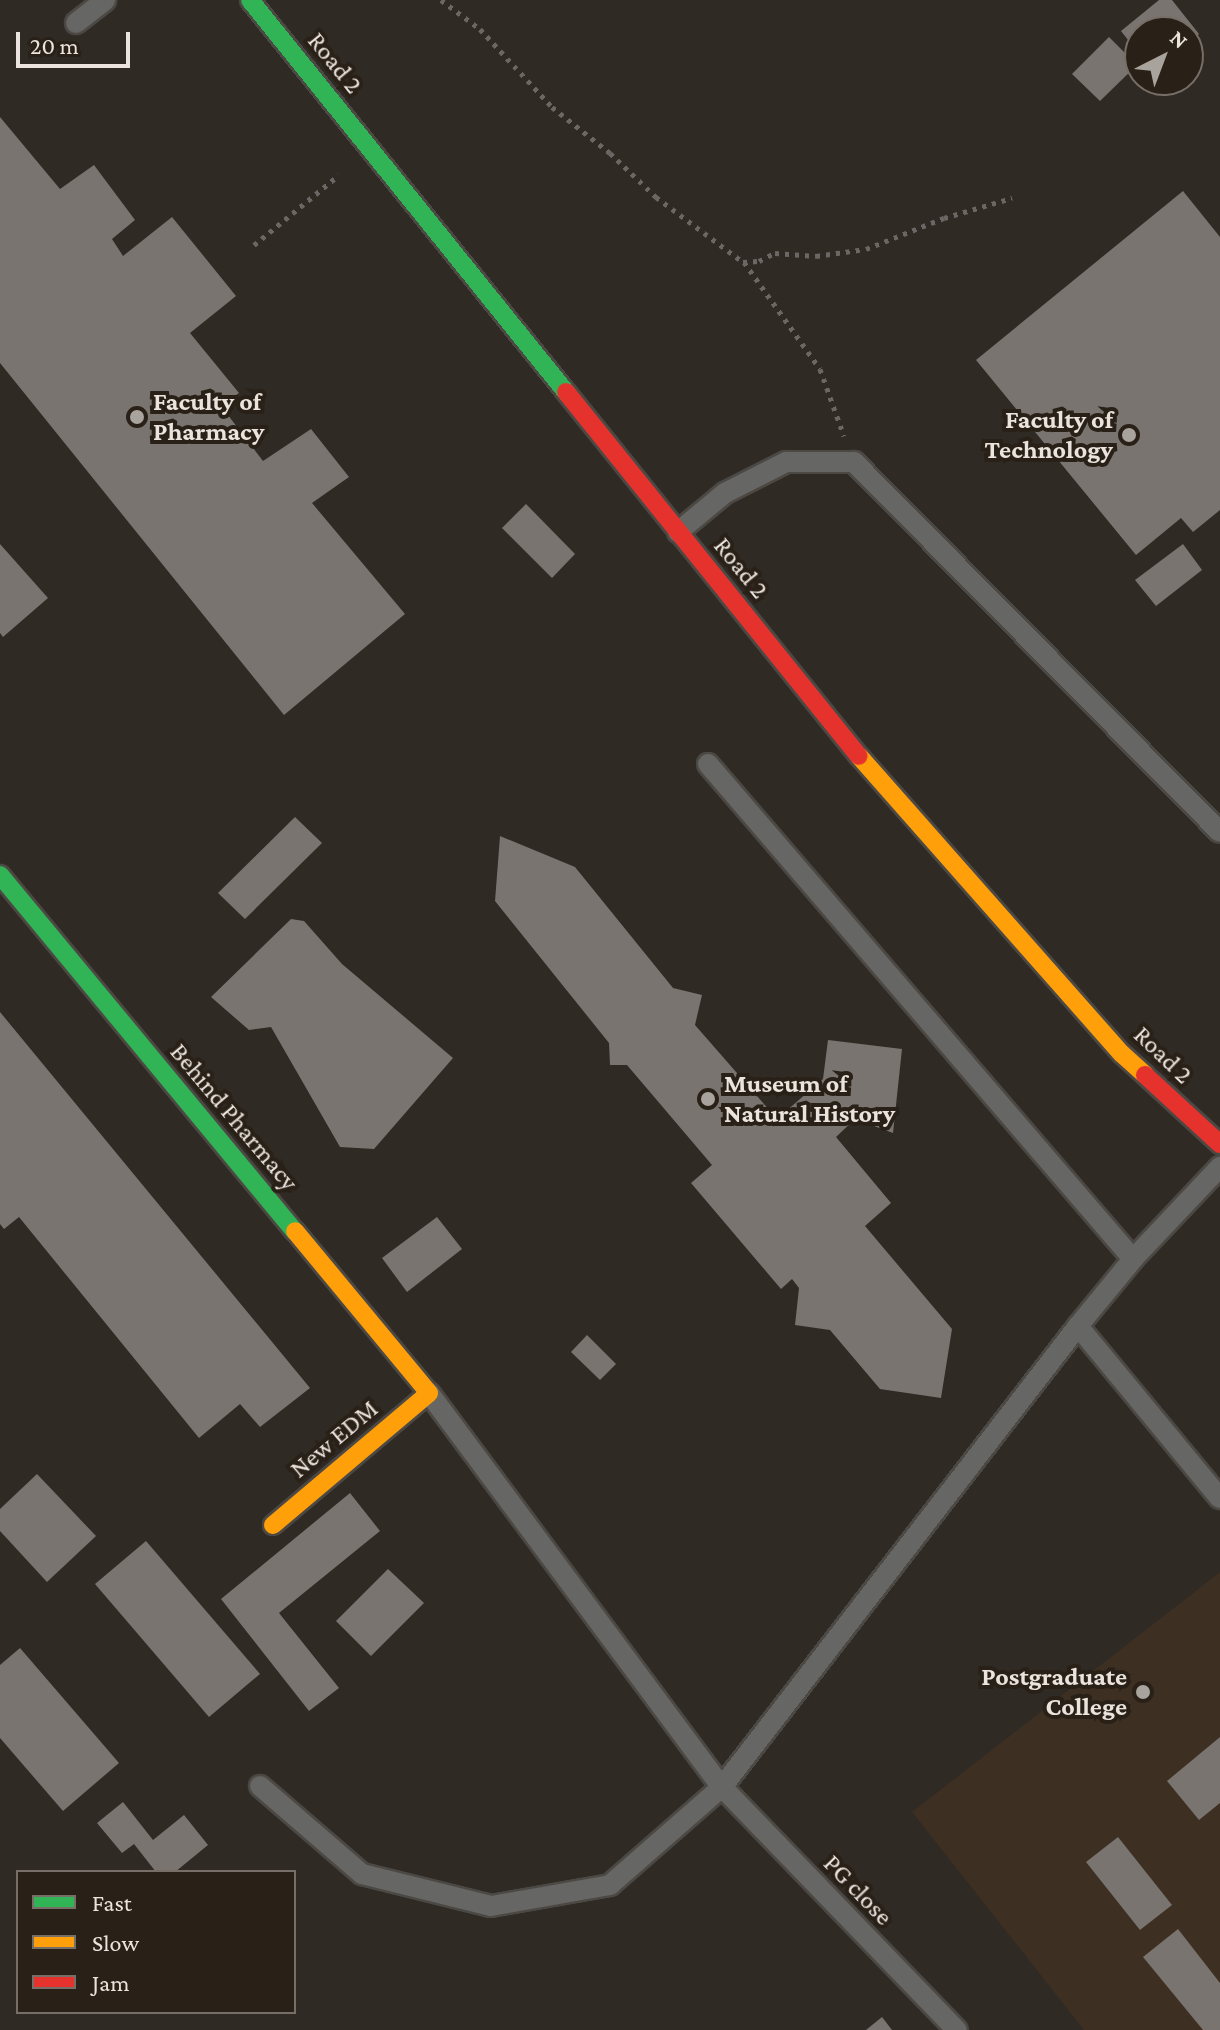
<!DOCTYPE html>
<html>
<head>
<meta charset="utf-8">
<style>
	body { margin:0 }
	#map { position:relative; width:1220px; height:2030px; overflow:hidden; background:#2f2a24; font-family:"Crimson Pro",serif }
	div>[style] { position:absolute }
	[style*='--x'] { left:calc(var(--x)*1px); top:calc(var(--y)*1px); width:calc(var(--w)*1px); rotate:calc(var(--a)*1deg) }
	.built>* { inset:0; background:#3d2f22 }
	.building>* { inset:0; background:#79746f }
	.path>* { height:5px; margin-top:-2.5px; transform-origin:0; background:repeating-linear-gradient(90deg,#6a6765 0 4px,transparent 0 10px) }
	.roads { filter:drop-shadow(2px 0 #4c4843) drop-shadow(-2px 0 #4c4843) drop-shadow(0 2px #4c4843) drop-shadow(0 -2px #4c4843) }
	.lane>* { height:20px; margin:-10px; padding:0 10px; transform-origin:10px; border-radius:10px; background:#666665 }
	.fast>* { height:18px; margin:-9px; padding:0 9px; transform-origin:9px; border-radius:9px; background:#30b455 }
	.slow>* { height:18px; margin:-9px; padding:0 9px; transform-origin:9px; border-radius:9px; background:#ff9f0a }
	.jam>* { height:18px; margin:-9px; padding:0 9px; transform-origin:9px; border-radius:9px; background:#e5322d }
	.dots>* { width:22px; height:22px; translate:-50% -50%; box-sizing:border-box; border:4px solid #292017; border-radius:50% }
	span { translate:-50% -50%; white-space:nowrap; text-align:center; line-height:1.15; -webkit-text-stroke:8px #292017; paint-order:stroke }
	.street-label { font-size:26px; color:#ebe4de }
	.poi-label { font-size:26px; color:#ebe4de; font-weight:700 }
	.left { translate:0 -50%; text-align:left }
	.right { translate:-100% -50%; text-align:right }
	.legend { position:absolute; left:16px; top:1870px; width:280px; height:144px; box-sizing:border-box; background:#292017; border:2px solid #776e67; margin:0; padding:10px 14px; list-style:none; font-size:24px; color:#ebe4de }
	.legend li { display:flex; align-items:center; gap:16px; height:40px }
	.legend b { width:40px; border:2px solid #776e67 }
	.north { position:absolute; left:1124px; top:16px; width:80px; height:80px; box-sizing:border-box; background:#292017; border:2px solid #776e67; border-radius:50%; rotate:42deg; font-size:22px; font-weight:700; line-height:32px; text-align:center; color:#ebe4de }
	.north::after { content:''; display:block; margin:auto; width:28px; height:36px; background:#a9a39d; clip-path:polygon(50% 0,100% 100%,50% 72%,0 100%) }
	.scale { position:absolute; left:16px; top:32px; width:114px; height:36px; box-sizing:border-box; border:4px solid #ebe4de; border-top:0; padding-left:10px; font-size:24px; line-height:28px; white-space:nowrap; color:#ebe4de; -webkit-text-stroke:6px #292017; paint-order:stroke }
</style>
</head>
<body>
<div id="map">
	<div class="built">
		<i style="clip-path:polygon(1220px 1572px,1220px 2030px,1084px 2030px,912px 1812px)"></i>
	</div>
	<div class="building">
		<i style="clip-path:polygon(1159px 0,1172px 0,1199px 34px,1188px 43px,1188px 32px,1140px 32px,1140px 55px,1121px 31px)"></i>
		<i style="clip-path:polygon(1109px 37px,1137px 65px,1100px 101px,1072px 74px)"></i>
		<i style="clip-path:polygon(0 117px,60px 189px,94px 165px,135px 220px,112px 239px,123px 256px,172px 217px,236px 296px,190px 333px,239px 393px,221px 406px,263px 461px,311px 429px,349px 477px,312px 503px,405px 614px,284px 715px,0 363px)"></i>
		<i style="clip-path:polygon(1183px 191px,1220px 237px,1220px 510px,1193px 532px,1181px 518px,1136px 555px,976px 360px)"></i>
		<i style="clip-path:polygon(526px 504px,575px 554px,552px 578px,502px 528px)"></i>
		<i style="clip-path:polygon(0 544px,48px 598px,3px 637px,0 633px)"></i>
		<i style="clip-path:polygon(1183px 544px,1202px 570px,1156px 606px,1135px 580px)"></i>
		<i style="clip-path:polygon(295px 817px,322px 843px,245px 919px,218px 893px)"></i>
		<i style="clip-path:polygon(500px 836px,575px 867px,673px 988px,702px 995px,695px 1025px,777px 1119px,823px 1079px,828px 1040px,902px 1049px,893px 1133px,855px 1119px,836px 1137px,891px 1203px,865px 1226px,952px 1329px,941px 1398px,880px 1389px,830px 1330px,795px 1325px,799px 1288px,792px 1279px,781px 1289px,691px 1183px,712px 1165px,627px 1065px,610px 1065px,609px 1043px,495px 901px)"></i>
		<i style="clip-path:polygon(291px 919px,304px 921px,342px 964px,453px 1058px,374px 1149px,340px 1147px,271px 1027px,249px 1030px,211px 997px)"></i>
		<i style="clip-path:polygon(0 1012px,310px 1388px,260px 1427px,240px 1404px,199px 1438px,19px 1217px,4px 1229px,0 1224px)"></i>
		<i style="clip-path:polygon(437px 1217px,462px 1249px,407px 1292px,382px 1258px)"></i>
		<i style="clip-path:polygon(587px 1335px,616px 1364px,600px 1380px,571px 1352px)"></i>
		<i style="clip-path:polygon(37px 1474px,96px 1536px,47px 1582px,0 1531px,0 1509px)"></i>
		<i style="clip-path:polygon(350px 1493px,380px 1531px,279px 1613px,339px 1688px,309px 1711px,221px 1599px)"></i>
		<i style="clip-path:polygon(146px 1541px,260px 1674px,209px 1717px,95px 1584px)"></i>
		<i style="clip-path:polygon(388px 1569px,424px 1603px,371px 1656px,336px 1621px)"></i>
		<i style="clip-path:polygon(20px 1648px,119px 1763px,63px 1811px,0 1738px,0 1665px)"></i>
		<i style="clip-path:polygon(1220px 1737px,1220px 1803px,1199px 1820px,1167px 1781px)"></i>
		<i style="clip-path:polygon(123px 1802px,153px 1840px,184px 1815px,208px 1845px,175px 1872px,156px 1872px,134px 1844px,122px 1853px,97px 1823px)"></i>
		<i style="clip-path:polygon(1118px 1837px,1172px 1905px,1140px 1930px,1086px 1862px)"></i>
		<i style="clip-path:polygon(1178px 1929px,1220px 1983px,1220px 2030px,1203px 2030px,1143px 1957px)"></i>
		<i style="clip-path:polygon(882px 2017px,892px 2030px,866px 2030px)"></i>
	</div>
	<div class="path">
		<i style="--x:441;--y:0;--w:49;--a:36.6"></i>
		<i style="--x:480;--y:29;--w:106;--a:47.3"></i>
		<i style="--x:552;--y:107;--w:74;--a:38.4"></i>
		<i style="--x:610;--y:153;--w:64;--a:43.7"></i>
		<i style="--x:656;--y:197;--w:109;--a:36.8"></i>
		<i style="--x:743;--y:262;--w:16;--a:-4"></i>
		<i style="--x:759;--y:261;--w:18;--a:-27"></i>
		<i style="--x:775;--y:253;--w:41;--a:4.2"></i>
		<i style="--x:816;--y:256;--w:50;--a:-8"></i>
		<i style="--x:866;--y:249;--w:84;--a:-21.7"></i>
		<i style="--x:944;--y:218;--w:71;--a:-16.4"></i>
		<i style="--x:254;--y:245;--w:110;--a:-39.5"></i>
		<i style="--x:744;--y:262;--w:131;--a:54.6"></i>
		<i style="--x:820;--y:369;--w:71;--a:70.3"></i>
	</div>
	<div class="roads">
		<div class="lane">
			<i style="--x:76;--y:23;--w:37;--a:-38"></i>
			<i style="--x:678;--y:532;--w:61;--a:-39.7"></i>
			<i style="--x:725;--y:493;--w:68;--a:-26.9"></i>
			<i style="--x:786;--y:462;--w:68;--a:0"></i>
			<i style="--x:854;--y:462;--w:520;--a:45.31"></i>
			<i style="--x:708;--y:764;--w:652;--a:49.35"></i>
			<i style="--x:1078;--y:1326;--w:223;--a:50.5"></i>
			<i style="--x:429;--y:1393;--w:491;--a:53.4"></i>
			<i style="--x:722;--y:1787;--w:338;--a:46"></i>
			<i style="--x:260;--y:1786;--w:135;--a:40.8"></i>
			<i style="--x:362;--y:1874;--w:133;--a:13.9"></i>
			<i style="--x:491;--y:1906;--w:121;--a:-10"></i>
			<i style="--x:610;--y:1885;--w:149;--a:-41.2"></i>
			<i style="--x:722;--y:1787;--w:582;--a:-52.32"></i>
			<i style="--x:1078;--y:1326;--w:87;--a:-50.6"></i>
			<i style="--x:1133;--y:1259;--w:127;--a:-46.6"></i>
		</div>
		<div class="fast">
			<i style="--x:250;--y:0;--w:504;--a:51.13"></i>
			<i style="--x:0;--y:875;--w:462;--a:50.4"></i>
		</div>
		<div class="slow">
			<i style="--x:859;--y:756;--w:397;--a:48.6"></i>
			<i style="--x:1122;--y:1054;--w:31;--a:42"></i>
			<i style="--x:273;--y:1525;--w:204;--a:-40.2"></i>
			<i style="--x:429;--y:1393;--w:210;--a:-129.6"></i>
		</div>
		<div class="jam">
			<i style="--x:566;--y:392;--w:467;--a:51.2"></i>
			<i style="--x:1145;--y:1075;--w:102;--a:42.6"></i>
		</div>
	</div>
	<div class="dots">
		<i style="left:137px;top:417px;background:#a9a39d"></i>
		<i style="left:1129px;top:435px;background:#a9a39d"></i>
		<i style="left:708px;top:1099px;background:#a9a39d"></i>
		<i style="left:1143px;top:1692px;background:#a9a39d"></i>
	</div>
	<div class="street-label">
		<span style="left:335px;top:63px;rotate:51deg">Road 2</span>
		<span style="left:741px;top:568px;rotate:51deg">Road 2</span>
		<span style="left:1163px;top:1055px;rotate:44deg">Road 2</span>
		<span style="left:234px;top:1117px;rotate:50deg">Behind Pharmacy</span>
		<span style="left:334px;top:1439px;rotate:-40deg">New EDM</span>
		<span style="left:858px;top:1890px;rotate:46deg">PG close</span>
	</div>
	<div class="poi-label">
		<span class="left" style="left:153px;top:417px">Faculty of<br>Pharmacy</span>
		<span class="right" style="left:1113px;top:435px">Faculty of<br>Technology</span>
		<span class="left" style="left:724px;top:1099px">Museum of<br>Natural History</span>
		<span class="right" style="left:1127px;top:1692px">Postgraduate<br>College</span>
	</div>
	<ul class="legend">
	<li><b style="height:10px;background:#30b455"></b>Fast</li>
	<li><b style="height:10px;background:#ff9f0a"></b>Slow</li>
	<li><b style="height:10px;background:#e5322d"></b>Jam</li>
	</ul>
	<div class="north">N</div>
	<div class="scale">20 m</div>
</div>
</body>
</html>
